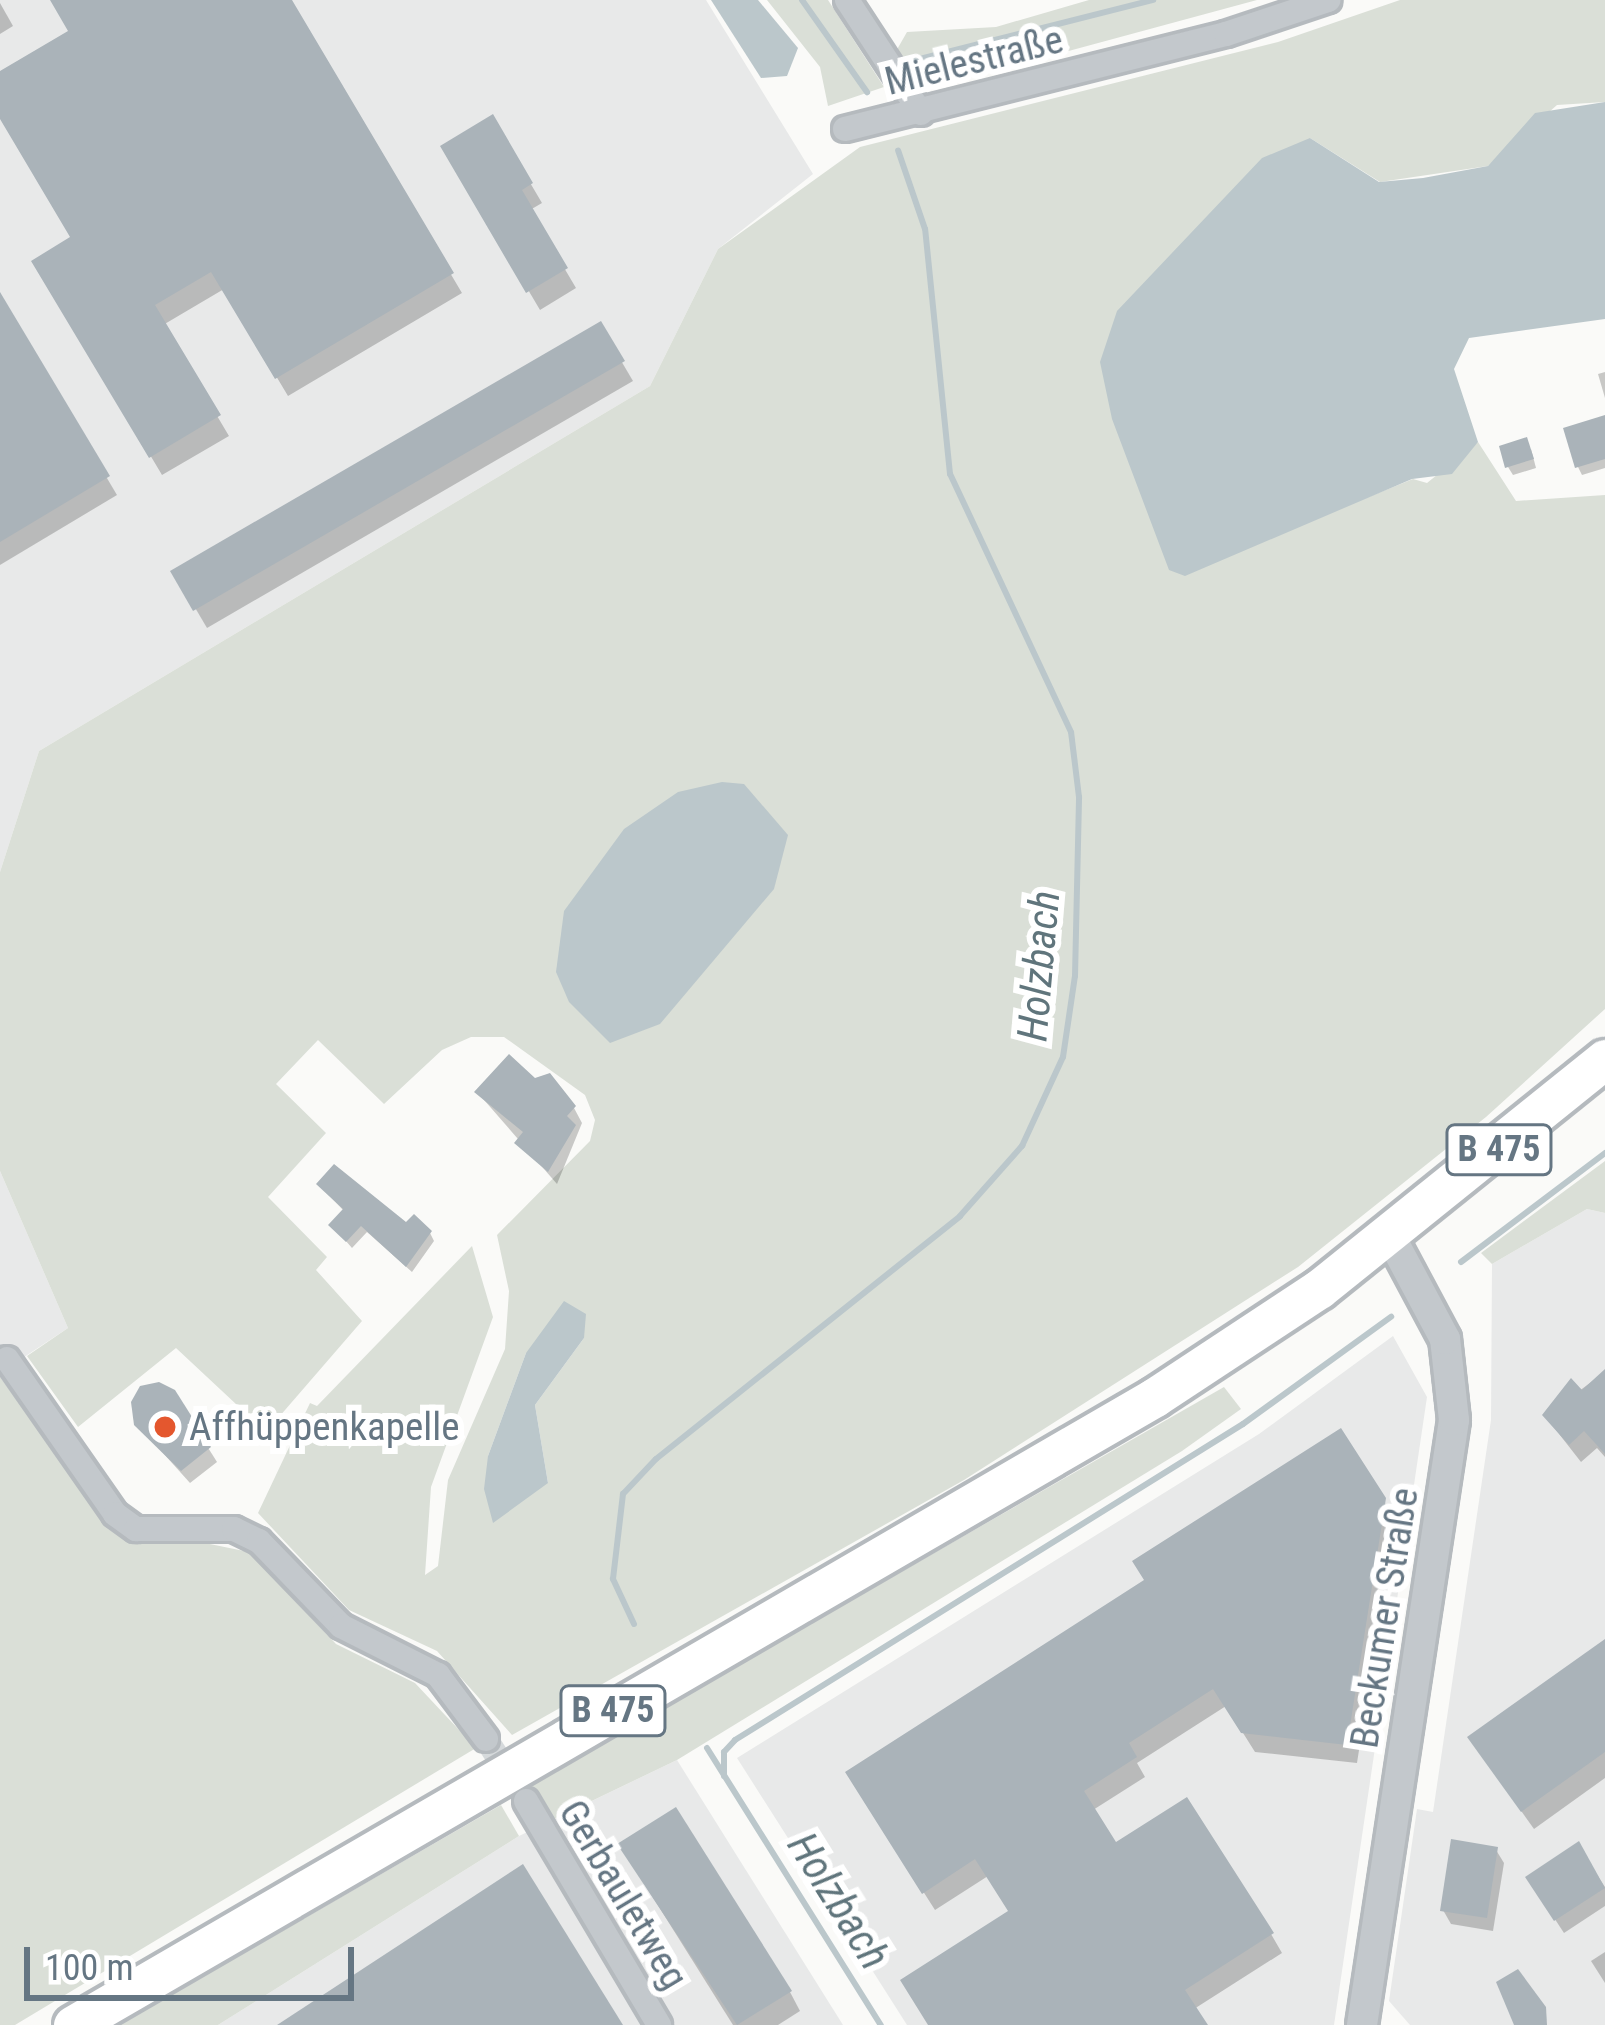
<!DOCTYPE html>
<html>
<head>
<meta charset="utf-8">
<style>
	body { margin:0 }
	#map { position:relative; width:1605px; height:2025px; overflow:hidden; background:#fafaf8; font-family:"Roboto Condensed",sans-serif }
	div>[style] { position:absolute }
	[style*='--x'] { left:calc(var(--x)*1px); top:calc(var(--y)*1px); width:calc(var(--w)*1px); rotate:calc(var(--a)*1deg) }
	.built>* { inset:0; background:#e8e9e9 }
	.green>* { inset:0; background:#dadfd7 }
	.water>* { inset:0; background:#bbc7cb }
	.shadow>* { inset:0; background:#0003 }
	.stream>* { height:6px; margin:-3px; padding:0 3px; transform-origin:3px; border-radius:3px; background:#bbc7cb }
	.building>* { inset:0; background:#aab3b9 }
	.minor-tunnel>* { height:24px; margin-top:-12px; transform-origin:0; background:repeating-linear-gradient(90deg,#d5d9db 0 24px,transparent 0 36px) }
	.roads { filter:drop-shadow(3px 0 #b5babe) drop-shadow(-3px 0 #b5babe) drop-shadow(0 3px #b5babe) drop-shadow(0 -3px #b5babe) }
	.minor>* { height:24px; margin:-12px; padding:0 12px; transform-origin:12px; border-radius:12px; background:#c3c8cc }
	.tertiary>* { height:30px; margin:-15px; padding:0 15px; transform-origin:15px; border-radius:15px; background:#c3c8cc }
	.primary>* { height:39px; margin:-19.5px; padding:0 19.5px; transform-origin:19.5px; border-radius:19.5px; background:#fff }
	.dots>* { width:33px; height:33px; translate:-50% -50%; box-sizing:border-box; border:6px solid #fff; border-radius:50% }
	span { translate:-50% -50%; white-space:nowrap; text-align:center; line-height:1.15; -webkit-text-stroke:12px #fff; paint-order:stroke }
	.shield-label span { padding:3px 9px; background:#fff; border:3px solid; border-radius:9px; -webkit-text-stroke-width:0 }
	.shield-label { font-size:36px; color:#657683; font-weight:700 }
	.street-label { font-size:39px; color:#657683 }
	.poi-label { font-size:39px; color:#657683 }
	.left { translate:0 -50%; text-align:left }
	.water-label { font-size:42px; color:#60757c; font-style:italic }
	.scale { position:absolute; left:24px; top:1947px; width:330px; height:54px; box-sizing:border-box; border:6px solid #657683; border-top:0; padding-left:15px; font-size:36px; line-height:42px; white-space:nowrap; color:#657683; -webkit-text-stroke:9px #fff; paint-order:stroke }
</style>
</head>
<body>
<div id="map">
	<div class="built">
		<i style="clip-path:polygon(0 0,706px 0,813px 174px,718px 249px,650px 386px,39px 751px,0 872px)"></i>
		<i style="clip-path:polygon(0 1171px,68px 1328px,0 1373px)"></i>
		<i style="clip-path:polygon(1587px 1209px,1605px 1213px,1605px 2025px,1410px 2025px,1389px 2001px,1417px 1809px,1433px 1812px,1491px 1420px,1492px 1264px)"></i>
		<i style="clip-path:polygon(1393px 1336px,1427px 1397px,1334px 2025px,907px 2025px,737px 1758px,1259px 1434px)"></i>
		<i style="clip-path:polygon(677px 1760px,843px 2025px,218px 2025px,519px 1836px)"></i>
	</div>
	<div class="green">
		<i style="clip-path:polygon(767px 0,828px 0,884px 87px,828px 106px,820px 67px)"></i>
		<i style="clip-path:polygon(1089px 0,1257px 0,917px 92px,895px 53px,907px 32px,996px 27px)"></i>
		<i style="clip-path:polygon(evenodd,1400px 0,1605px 0,1605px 102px,1557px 105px,1488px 166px,1380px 182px,1310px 138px,1304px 523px,1413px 479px,1427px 483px,1478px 442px,1516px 501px,1605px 495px,1605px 1009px,1486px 1117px,1298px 1267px,964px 1480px,512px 1735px,437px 1651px,349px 1610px,258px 1513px,310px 1403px,317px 1406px,472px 1246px,493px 1317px,431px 1487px,425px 1575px,438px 1566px,448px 1480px,505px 1349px,509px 1291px,497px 1235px,590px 1141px,595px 1120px,585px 1095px,504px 1037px,471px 1037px,442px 1050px,384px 1104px,318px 1040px,276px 1084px,326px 1133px,268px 1197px,327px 1257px,316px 1270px,362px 1321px,266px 1432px,176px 1348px,78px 1427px,27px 1356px,68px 1328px,0 1171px,0 872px,39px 751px,650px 386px,718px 249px,860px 147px,1278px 42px,1400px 0,584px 1338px,535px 1405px,548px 1483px,488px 1456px,526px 1353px,584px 1338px)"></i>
		<i style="clip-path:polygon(1605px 1161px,1605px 1213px,1587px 1209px,1492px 1264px,1481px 1253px)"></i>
		<i style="clip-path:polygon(0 1377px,107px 1523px,249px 1552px,336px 1644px,415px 1683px,476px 1748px,15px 2025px,0 2025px)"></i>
		<i style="clip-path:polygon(1224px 1387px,1241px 1409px,1182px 1451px,677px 1760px,550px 1821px,527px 1786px)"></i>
		<i style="clip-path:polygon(501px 1805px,519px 1836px,218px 2025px,119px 2025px)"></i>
	</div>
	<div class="water">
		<i style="clip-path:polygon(711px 0,758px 0,798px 48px,787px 76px,761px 78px)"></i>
		<i style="clip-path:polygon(1605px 102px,1605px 319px,1469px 338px,1454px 369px,1478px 442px,1452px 474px,1412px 479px,1185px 576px,1169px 570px,1112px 419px,1100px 362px,1117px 311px,1262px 158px,1310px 138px,1379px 182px,1423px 178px,1488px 166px,1535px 113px)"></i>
		<i style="clip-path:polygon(722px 782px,744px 784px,788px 835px,774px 889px,660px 1024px,610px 1043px,569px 1002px,556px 972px,564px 911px,624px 829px,678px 792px)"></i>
		<i style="clip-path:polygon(564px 1301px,586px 1314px,584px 1338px,535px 1405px,548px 1483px,493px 1523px,484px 1489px,488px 1456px,526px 1353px)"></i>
	</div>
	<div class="shadow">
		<i style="clip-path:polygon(53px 0,288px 0,462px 293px,288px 396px,224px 289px,163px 325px,229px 436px,162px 475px,35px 262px,74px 238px,0 114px,0 75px,72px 32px)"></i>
		<i style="clip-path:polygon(0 3px,13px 26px,0 34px)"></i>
		<i style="clip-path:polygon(492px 118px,542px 203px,530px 210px,576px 288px,540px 310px,444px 147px)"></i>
		<i style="clip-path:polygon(0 298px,117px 495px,0 565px)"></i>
		<i style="clip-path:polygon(600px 325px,633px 381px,207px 628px,174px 572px)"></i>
		<i style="clip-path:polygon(1605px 372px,1605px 398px,1598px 374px)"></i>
		<i style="clip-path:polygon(1605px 418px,1605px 468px,1582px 475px,1578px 467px)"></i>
		<i style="clip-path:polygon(1531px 449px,1536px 468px,1513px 475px,1508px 467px)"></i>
		<i style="clip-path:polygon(478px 1093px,574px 1108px,582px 1123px,557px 1184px)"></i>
		<i style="clip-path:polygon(319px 1185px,430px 1233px,434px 1241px,412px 1272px,367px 1232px,352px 1248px,332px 1225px,344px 1211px)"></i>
		<i style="clip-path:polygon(1605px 1372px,1605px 1457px,1597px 1448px,1581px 1462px,1545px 1416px)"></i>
		<i style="clip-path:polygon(173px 1392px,217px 1462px,190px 1483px,137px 1424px)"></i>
		<i style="clip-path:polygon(1383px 1500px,1395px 1520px,1357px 1763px,1255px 1752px,1226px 1706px,1137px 1763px,1145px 1777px,1093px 1810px,1115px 1846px,1271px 1934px,1282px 1953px,1194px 2009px,1204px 2025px,931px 2025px,1011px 1912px,988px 1876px,935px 1910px,859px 1791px)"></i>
		<i style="clip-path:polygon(1605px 1643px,1605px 1778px,1534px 1829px,1482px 1756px)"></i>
		<i style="clip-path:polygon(1578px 1846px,1605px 1887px,1605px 1906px,1564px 1933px,1537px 1892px)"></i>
		<i style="clip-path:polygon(1496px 1850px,1504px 1863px,1493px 1931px,1451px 1924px,1443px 1910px)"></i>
		<i style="clip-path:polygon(632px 1864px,790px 1992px,800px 2011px,778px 2025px,733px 2025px)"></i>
		<i style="clip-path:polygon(1605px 1952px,1605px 1983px,1591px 1961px)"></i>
	</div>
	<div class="stream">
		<i style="--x:802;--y:0;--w:113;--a:54.8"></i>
		<i style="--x:908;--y:62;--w:253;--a:-14.2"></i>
		<i style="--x:1461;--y:1262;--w:181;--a:-37.1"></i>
		<i style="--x:634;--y:1624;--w:50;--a:-115"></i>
		<i style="--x:613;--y:1579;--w:86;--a:-83.3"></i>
		<i style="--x:623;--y:1494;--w:48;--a:-46.7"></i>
		<i style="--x:656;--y:1459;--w:389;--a:-38.6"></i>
		<i style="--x:960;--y:1216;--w:94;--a:-48.5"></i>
		<i style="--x:1022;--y:1146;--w:98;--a:-65.3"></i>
		<i style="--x:1063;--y:1057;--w:82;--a:-81.6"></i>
		<i style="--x:1075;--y:976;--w:179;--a:-88.7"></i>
		<i style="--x:1079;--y:797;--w:65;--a:-97"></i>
		<i style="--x:1071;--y:732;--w:285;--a:-115.1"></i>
		<i style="--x:950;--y:474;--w:246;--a:-95.8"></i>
		<i style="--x:925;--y:229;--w:83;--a:-108.9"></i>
		<i style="--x:707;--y:1748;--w:327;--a:57.9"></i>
		<i style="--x:724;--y:1776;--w:24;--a:-90"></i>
		<i style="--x:724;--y:1752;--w:16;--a:-47"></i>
		<i style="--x:735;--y:1740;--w:598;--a:-31.88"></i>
		<i style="--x:1243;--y:1424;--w:183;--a:-35.9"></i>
	</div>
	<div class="building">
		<i style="clip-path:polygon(50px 0,292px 0,454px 273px,275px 379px,211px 272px,155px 305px,221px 415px,149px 458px,31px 261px,70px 237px,0 119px,0 71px,68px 31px)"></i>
		<i style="clip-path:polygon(493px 114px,533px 183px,522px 190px,568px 268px,526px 293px,440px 146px)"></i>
		<i style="clip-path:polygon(0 292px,110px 476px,0 542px)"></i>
		<i style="clip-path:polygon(601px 321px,625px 361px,193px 611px,170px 571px)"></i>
		<i style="clip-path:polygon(1605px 415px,1605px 459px,1575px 468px,1563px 428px)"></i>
		<i style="clip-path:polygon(1527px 437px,1534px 459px,1505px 468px,1499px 446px)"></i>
		<i style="clip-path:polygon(509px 1054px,535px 1078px,550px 1073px,576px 1106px,567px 1116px,576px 1125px,548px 1172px,514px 1143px,523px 1132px,474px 1092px)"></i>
		<i style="clip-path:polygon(334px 1164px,406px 1222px,414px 1214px,432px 1231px,406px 1267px,361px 1226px,346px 1242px,328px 1225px,343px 1209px,316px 1184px)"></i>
		<i style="clip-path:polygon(1605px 1369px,1605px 1454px,1584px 1431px,1569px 1445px,1542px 1415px,1571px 1378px,1582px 1390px)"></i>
		<i style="clip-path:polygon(159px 1382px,175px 1390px,211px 1447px,181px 1471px,134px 1425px,131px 1402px,140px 1386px)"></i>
		<i style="clip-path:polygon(1341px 1428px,1386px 1498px,1347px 1745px,1241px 1733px,1213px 1689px,1129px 1743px,1137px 1757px,1084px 1791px,1116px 1842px,1187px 1797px,1274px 1933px,1185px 1990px,1208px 2025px,928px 2025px,900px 1980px,1008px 1911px,975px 1859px,922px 1894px,845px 1772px,1144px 1580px,1132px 1561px)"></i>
		<i style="clip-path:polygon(1605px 1639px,1605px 1752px,1521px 1812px,1467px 1737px)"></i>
		<i style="clip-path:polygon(676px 1807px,792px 1991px,737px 2025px,617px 1844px)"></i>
		<i style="clip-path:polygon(1451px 1839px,1498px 1847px,1487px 1918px,1440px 1911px)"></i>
		<i style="clip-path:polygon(1579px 1841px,1605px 1888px,1554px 1921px,1525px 1877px)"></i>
		<i style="clip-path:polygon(523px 1864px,623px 2025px,277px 2025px)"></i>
		<i style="clip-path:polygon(1518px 1969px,1546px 2007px,1547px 2025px,1514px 2025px,1496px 1982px)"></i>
	</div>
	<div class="minor-tunnel">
		<i style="--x:486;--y:1739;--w:74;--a:57.2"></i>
	</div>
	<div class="roads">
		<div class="minor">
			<i style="--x:847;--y:0;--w:135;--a:56.8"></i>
			<i style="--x:845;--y:129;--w:393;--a:-14"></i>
			<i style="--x:1226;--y:34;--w:108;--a:-18.4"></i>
			<i style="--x:7;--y:1359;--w:189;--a:55.1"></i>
			<i style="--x:115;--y:1514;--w:26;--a:36"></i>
			<i style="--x:136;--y:1529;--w:98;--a:0"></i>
			<i style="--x:234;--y:1529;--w:28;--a:26"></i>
			<i style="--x:259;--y:1541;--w:118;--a:46"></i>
			<i style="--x:341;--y:1626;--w:109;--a:26.8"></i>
			<i style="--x:438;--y:1675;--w:80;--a:53.1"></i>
			<i style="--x:526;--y:1801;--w:261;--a:59.3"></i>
		</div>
		<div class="tertiary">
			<i style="--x:1362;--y:2025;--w:612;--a:-81.35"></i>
			<i style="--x:1454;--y:1420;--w:81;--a:-96.3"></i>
			<i style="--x:1445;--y:1339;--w:117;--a:-118.1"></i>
		</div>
		<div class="primary">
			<i style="--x:73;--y:2025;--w:1251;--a:-30.13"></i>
			<i style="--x:1155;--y:1397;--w:196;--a:-33.4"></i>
			<i style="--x:1319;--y:1289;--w:367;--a:-38.8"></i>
		</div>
	</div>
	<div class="dots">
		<i style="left:165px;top:1427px;background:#e4572e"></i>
	</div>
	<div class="shield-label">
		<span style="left:1499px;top:1150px">B 475</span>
		<span style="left:613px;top:1711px">B 475</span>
	</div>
	<div class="street-label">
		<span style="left:974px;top:61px;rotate:-14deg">Mielestraße</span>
		<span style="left:1385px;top:1618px;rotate:-81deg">Beckumer Straße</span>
		<span style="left:623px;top:1895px;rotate:59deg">Gerbauletweg</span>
	</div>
	<div class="poi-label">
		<span class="left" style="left:189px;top:1427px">Affhüppenkapelle</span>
	</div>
	<div class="water-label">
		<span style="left:1039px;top:966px;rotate:-85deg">Holzbach</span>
		<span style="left:838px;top:1901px;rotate:58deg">Holzbach</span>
	</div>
	<div class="scale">100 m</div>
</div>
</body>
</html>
